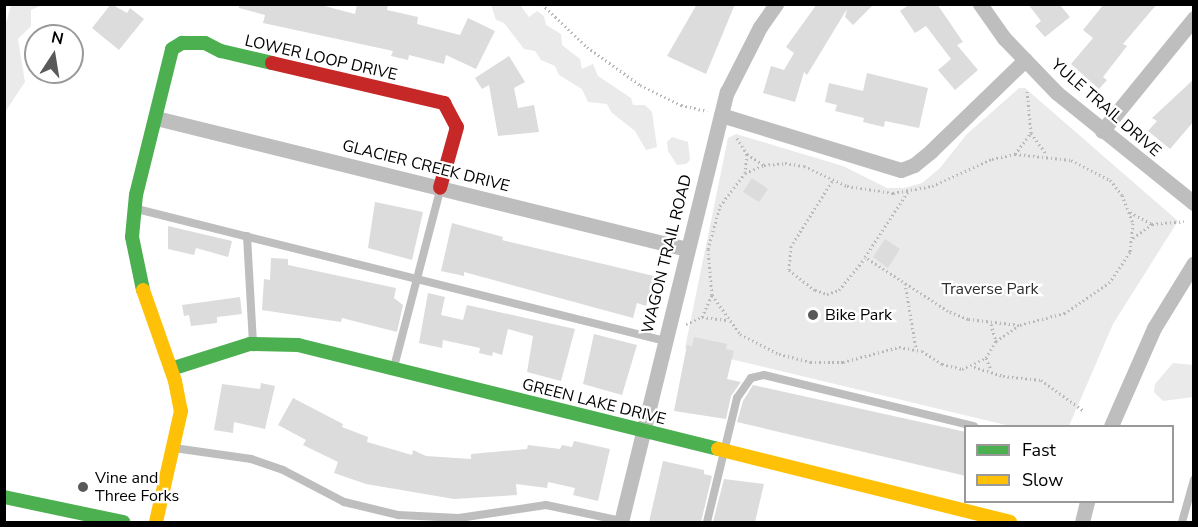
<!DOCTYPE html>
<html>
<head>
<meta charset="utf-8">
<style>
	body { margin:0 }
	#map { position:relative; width:1198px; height:527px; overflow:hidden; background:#fff; font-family:"Nunito Sans",sans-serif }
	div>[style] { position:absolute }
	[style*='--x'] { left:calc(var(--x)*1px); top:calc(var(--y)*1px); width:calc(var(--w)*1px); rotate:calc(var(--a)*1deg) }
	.green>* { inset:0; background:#eaeaea }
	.building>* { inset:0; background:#dcdcdc }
	.path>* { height:3px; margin-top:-1.5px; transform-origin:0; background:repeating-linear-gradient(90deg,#b8b8b8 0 1.5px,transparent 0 4.5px) }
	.lane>* { height:8px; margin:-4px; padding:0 4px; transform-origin:4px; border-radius:4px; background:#bebebe }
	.street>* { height:15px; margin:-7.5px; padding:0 7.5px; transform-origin:7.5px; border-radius:7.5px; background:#bebebe }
	.fast>* { height:14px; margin:-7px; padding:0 7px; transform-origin:7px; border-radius:7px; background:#4caf50 }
	.slow>* { height:14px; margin:-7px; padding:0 7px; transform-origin:7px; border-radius:7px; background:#ffc107 }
	.jam>* { height:14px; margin:-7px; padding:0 7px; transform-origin:7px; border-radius:7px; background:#c62828 }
	.dots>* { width:16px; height:16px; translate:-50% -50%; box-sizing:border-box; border:3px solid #fff; border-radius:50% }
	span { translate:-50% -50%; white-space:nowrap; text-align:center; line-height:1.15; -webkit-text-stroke:4.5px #fff; paint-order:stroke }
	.street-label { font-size:16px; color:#000 }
	.park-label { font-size:16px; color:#2f2f2f }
	.poi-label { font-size:16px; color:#000 }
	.left { translate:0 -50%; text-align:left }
	.frame { position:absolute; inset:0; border:6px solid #000; pointer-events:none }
	.legend { position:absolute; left:964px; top:425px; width:210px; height:78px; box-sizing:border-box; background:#fff; border:2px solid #999; margin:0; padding:8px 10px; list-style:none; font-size:18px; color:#000 }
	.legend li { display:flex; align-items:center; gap:12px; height:30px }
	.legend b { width:30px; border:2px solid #999 }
	.north { position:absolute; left:24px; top:24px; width:60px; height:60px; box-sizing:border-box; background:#fff; border:2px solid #999; border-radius:50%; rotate:12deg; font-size:16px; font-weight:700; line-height:24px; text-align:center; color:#000 }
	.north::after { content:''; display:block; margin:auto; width:21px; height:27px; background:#595959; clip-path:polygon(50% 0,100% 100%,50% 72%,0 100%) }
</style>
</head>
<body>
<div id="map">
	<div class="green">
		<i style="clip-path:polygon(11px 5px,42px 5px,31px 10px,31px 26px,18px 39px,25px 82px,5px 112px,5px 132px,5px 27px)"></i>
		<i style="clip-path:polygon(491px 5px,520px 5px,529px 17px,537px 11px,544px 16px,546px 25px,561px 34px,562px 45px,580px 59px,582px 69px,593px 64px,598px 76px,631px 98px,633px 105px,645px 105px,652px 112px,657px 147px,646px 150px,635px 131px,611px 112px,607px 104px,588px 102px,582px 89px,559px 75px,555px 66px,541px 60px,535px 51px,524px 49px,504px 23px,496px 20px)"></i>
		<i style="clip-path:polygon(1019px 88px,1025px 88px,1178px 221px,1113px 324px,1069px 426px,1010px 426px,685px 348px,728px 138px,736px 134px,843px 166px,887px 188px,904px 188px,922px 183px,939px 169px,967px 134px)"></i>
		<i style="clip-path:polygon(672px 137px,688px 142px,690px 160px,686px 164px,677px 165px,668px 151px,667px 142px)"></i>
		<i style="clip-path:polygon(1173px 363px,1193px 365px,1193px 397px,1163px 401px,1154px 392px,1155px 384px)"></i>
	</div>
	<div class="building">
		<i style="clip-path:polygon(111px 4px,127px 13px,130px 8px,144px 19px,119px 50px,92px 28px)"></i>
		<i style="clip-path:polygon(239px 4px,317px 4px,355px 14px,357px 4px,388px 4px,387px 10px,418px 17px,417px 24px,460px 35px,468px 18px,495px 31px,476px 69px,446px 55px,444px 64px,409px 55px,408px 60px,391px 56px,393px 51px,263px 23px,265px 15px,239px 8px)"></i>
		<i style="clip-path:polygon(697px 4px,735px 4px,706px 74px,667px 56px)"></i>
		<i style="clip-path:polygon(817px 4px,874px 4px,853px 25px,845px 17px,847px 9px,807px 75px,804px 72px,795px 102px,763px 93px,771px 66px,784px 70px,794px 53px,786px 47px)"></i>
		<i style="clip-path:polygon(910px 4px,937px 4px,963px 42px,957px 45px,978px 70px,955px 90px,938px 70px,951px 59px,926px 26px,915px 33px,900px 11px)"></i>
		<i style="clip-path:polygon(1028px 4px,1059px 4px,1070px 17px,1045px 37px,1035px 26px,1041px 21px)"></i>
		<i style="clip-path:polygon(1104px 4px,1157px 4px,1123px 44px,1127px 46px,1103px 77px,1107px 80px,1099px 89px,1071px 64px,1093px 38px,1083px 30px)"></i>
		<i style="clip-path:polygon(509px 56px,525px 82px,514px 88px,518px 108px,534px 105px,539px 132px,498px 136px,489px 85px,482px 89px,475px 78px)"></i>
		<i style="clip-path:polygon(867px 73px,928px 88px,919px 128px,885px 121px,884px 127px,863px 122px,864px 118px,835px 111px,837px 105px,825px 102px,829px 83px,863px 91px)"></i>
		<i style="clip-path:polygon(1194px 79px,1194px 121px,1170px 149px,1148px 131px,1157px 121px,1152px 118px)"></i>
		<i style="clip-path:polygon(752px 178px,768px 189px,759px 202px,743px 192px)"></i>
		<i style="clip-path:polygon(375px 202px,423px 212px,412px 260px,368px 248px)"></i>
		<i style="clip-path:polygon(452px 223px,503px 237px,502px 240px,654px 276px,646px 306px,637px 303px,633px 318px,464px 272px,464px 276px,441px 271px)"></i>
		<i style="clip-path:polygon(168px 226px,232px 241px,228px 257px,196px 248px,194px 255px,168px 249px)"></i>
		<i style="clip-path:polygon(885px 239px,900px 249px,888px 268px,873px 257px)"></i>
		<i style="clip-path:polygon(271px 258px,288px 259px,288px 265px,396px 288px,394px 298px,403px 305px,397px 332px,342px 318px,341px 322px,262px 310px,264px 279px,270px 280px)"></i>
		<i style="clip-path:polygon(428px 293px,445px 297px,441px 315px,463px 320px,467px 305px,575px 329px,561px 381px,527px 372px,533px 336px,508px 329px,502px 355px,493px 352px,492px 356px,479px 353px,480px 348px,443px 340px,442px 348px,419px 343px)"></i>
		<i style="clip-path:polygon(240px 297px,242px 314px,217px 317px,217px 323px,191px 326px,189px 315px,184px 316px,182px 305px)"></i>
		<i style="clip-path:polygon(594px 334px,637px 345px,622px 395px,583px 384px)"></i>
		<i style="clip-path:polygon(694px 337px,727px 344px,726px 349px,734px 351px,727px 379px,741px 382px,731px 396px,726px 419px,674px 411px,687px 345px,692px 346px)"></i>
		<i style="clip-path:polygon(261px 383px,275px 386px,265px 429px,234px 422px,233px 433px,214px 430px,222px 384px,260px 389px)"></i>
		<i style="clip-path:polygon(753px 385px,966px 432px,966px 476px,737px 422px,743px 401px)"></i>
		<i style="clip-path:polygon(293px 398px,343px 424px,342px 427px,368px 437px,367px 442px,412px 455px,413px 450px,426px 456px,471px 459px,471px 454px,527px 449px,528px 445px,560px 449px,562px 445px,572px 447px,574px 441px,610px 449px,598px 501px,573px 495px,575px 488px,548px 482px,547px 488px,516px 484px,517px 495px,454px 499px,366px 484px,334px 473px,338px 462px,303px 445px,306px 440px,278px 425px)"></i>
		<i style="clip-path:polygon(663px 461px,704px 470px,704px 474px,712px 476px,701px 522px,649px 522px)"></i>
		<i style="clip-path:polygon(724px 479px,764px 484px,755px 522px,713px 522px)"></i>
	</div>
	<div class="path">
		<i style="--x:542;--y:4;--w:62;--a:43.7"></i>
		<i style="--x:587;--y:47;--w:65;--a:35.6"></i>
		<i style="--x:640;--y:85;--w:46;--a:26"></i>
		<i style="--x:681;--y:105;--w:27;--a:13"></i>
		<i style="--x:1031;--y:133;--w:26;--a:54"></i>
		<i style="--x:737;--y:138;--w:19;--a:58"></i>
		<i style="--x:747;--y:154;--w:19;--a:96"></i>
		<i style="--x:747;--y:154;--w:20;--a:33"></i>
		<i style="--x:1015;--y:154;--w:26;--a:-53"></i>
		<i style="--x:1031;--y:133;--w:42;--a:-95.4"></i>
		<i style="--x:832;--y:181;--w:77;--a:122.2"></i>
		<i style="--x:791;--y:246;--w:24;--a:95"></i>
		<i style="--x:789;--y:270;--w:33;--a:38"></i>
		<i style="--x:815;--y:290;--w:13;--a:18"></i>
		<i style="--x:827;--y:294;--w:13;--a:-18"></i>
		<i style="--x:839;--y:290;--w:41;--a:-50.9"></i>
		<i style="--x:1130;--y:212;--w:25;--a:29"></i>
		<i style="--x:1152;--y:224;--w:32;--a:-5"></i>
		<i style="--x:1133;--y:238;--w:24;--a:-36"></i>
		<i style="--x:905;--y:283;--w:67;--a:80.5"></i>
		<i style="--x:712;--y:295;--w:48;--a:54.3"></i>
		<i style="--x:740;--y:334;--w:44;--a:27.1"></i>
		<i style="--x:779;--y:354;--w:32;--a:14"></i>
		<i style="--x:810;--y:362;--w:33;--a:0"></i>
		<i style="--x:843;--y:362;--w:58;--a:-15"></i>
		<i style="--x:899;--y:347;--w:23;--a:10"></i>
		<i style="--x:922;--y:351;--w:24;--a:33"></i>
		<i style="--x:942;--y:364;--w:21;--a:14"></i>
		<i style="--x:962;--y:369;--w:26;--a:-25"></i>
		<i style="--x:986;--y:358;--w:20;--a:-60"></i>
		<i style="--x:996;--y:341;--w:27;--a:-34"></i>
		<i style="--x:702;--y:317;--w:25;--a:7"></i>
		<i style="--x:686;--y:324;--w:17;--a:-24"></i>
		<i style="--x:702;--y:317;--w:24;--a:-66"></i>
		<i style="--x:712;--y:295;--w:46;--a:-95"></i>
		<i style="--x:708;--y:249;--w:45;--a:-74.4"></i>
		<i style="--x:720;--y:206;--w:41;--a:-52.9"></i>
		<i style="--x:745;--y:173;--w:21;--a:-23"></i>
		<i style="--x:764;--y:165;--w:21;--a:-5"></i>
		<i style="--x:785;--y:163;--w:19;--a:9"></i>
		<i style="--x:804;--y:166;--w:47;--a:24.9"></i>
		<i style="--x:847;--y:186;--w:47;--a:8.7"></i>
		<i style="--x:893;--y:193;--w:40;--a:-10"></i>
		<i style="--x:932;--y:186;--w:66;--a:-24.2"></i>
		<i style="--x:992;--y:159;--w:24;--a:-12"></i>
		<i style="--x:1015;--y:154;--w:56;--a:6.1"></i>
		<i style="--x:1071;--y:160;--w:44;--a:27.1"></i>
		<i style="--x:1110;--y:180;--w:19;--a:51"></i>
		<i style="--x:1122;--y:195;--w:30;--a:69"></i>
		<i style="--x:1133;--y:223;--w:29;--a:96"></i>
		<i style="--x:1130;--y:252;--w:36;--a:124"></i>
		<i style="--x:1110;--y:282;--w:55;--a:145.4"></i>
		<i style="--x:1065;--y:313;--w:48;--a:165.4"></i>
		<i style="--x:1019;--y:325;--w:51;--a:-173.3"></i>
		<i style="--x:968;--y:319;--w:22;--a:-158"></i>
		<i style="--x:948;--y:311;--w:99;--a:-147"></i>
		<i style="--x:865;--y:257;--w:80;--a:-56.7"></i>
		<i style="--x:991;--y:324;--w:18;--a:74"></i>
		<i style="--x:986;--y:358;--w:13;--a:67"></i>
		<i style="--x:974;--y:367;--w:30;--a:17"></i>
		<i style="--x:1003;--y:376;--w:38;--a:6"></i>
		<i style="--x:1041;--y:380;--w:53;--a:35.8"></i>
	</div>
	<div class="lane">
		<i style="--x:137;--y:209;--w:544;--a:14.04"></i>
		<i style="--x:247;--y:236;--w:107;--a:86.8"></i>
		<i style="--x:394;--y:367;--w:183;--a:-75.4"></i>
		<i style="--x:174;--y:448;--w:78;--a:8.1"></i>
		<i style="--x:251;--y:459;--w:34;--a:19"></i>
		<i style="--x:283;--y:470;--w:69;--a:27.7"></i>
		<i style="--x:344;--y:502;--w:56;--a:13.5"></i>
		<i style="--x:398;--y:515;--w:61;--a:2.8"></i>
		<i style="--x:459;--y:518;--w:88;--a:-8.5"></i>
		<i style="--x:546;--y:505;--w:78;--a:11.9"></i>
		<i style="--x:707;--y:522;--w:128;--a:-76.4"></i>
		<i style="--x:737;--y:398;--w:24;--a:-55"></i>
		<i style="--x:751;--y:378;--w:13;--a:-13"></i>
		<i style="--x:764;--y:375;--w:216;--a:13.7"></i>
		<i style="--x:1182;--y:522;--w:44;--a:-74.1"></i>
	</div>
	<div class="street">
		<i style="--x:980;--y:4;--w:42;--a:54.8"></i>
		<i style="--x:1004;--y:38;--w:76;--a:46.1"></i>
		<i style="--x:1057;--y:93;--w:176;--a:38.8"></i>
		<i style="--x:721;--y:115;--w:188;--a:17"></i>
		<i style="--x:901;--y:170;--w:14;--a:-21"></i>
		<i style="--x:914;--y:165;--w:22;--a:-39"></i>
		<i style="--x:931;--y:151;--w:131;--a:-44.1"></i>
		<i style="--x:156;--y:118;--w:547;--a:13.86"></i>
		<i style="--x:1102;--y:131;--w:146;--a:-50.8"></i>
		<i style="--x:1111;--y:426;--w:107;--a:-66.3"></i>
		<i style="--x:1154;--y:328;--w:76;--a:-58.4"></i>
		<i style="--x:621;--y:522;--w:443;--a:-76.2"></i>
		<i style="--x:727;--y:92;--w:73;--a:-63.1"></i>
		<i style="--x:760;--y:27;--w:28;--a:-55"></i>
		<i style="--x:1082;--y:522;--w:21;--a:-76"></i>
	</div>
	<div class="fast">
		<i style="--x:143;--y:290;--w:54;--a:-101.7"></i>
		<i style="--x:132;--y:237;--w:42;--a:-84.6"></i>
		<i style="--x:136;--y:195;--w:150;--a:-76.1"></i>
		<i style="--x:172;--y:49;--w:12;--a:-31"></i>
		<i style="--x:182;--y:43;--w:23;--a:0"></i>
		<i style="--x:205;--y:43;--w:18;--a:27"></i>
		<i style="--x:221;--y:51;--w:52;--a:13.2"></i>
		<i style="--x:171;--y:369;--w:83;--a:-17.6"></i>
		<i style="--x:250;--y:344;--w:48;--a:1.2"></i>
		<i style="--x:298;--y:345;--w:433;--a:13.9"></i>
		<i style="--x:4;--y:497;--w:122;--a:11.9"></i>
	</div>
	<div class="slow">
		<i style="--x:143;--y:290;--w:96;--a:70.6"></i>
		<i style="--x:175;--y:381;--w:31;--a:79"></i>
		<i style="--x:181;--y:411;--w:114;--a:102.7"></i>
		<i style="--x:718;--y:449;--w:301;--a:14"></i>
	</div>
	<div class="jam">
		<i style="--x:272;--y:63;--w:177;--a:13.1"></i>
		<i style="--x:444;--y:103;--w:27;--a:62"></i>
		<i style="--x:457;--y:127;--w:63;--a:105.6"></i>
	</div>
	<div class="dots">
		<i style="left:813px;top:315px;background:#595959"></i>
		<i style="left:83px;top:487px;background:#595959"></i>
	</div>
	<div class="street-label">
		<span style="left:321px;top:58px;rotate:13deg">LOWER LOOP DRIVE</span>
		<span style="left:1106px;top:108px;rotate:41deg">YULE TRAIL DRIVE</span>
		<span style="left:426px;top:166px;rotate:14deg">GLACIER CREEK DRIVE</span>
		<span style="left:667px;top:254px;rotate:-76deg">WAGON TRAIL ROAD</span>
		<span style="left:594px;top:402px;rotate:14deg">GREEN LAKE DRIVE</span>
	</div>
	<div class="park-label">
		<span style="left:990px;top:289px">Traverse Park</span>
	</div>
	<div class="poi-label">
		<span class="left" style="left:825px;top:315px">Bike Park</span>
		<span class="left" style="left:95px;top:487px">Vine and<br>Three Forks</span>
	</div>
	<div class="frame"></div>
	<ul class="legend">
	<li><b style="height:8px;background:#4caf50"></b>Fast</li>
	<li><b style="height:8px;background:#ffc107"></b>Slow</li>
	</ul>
	<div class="north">N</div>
</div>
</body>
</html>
